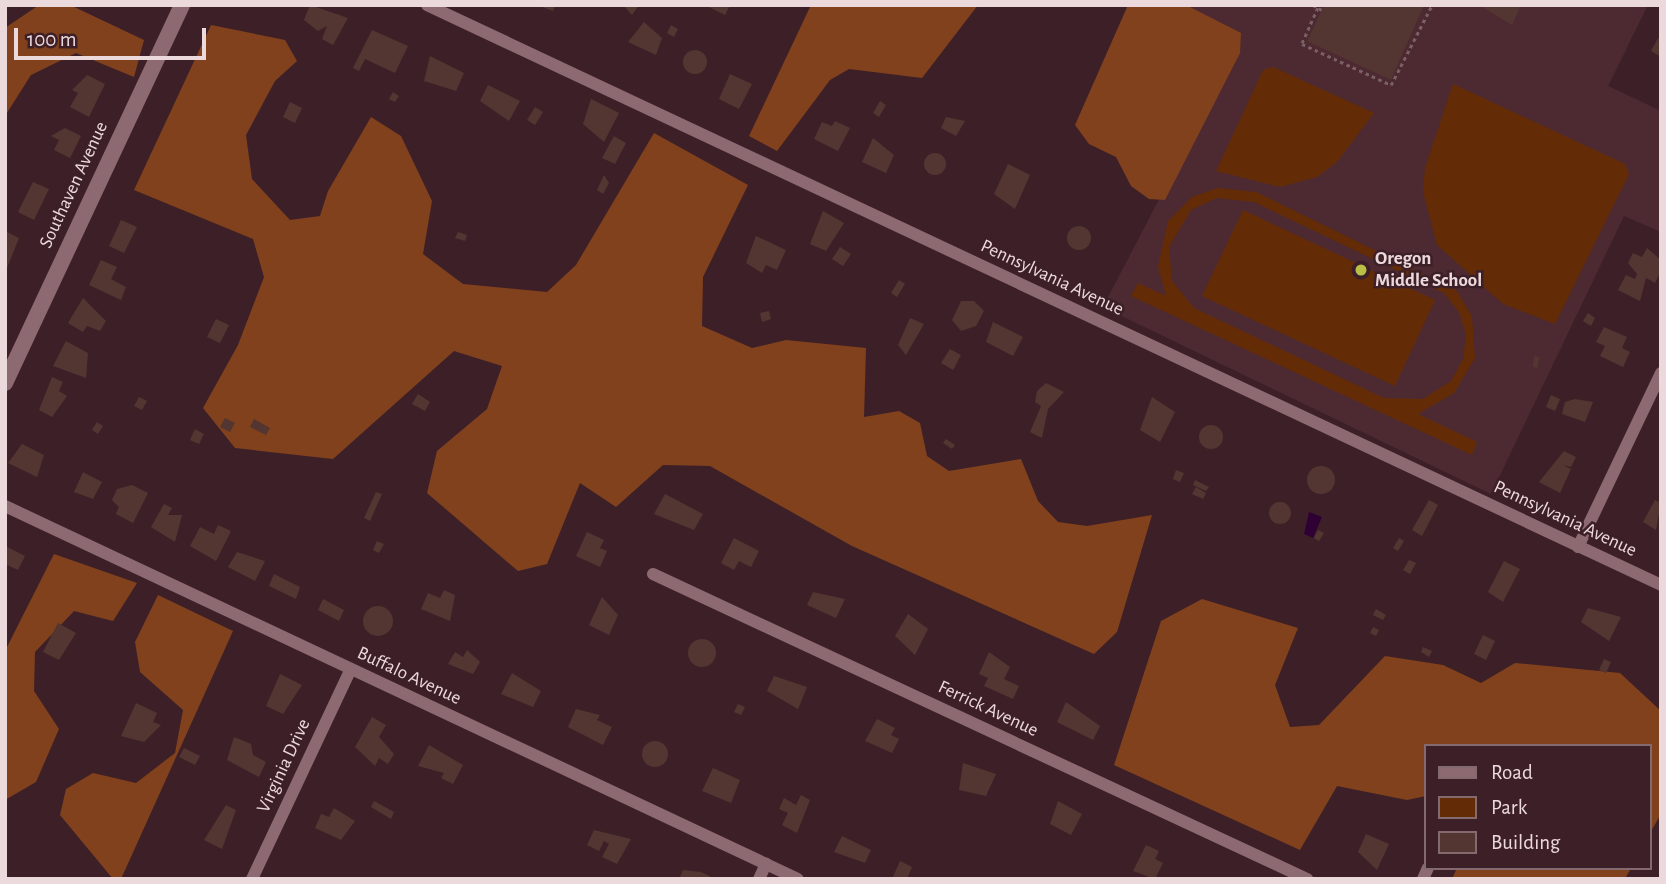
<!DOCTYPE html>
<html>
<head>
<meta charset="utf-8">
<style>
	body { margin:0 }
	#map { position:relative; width:1666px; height:884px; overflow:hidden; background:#3d2027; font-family:"Alegreya Sans",sans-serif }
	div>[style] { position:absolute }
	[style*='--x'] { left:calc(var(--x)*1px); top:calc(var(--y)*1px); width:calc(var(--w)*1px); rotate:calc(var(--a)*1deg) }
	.built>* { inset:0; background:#4d2a31 }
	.green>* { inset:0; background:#632c07 }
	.forest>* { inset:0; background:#81411c }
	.water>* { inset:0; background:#2e0033 }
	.building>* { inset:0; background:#533531 }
	.round { border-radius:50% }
	.path>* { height:2.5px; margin-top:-1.25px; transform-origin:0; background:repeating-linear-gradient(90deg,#796065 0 3.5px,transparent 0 7px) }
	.minor>* { height:12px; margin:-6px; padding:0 6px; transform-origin:6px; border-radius:6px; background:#8d6a71 }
	.tertiary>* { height:16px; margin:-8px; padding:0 8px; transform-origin:8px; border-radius:8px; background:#8d6a71 }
	.dots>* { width:19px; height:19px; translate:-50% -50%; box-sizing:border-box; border:4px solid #3d2027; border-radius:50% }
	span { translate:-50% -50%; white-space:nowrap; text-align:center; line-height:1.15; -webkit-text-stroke:5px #3d2027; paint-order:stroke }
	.street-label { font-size:19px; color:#ecd9dc }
	.poi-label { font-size:19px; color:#ecd9dc; font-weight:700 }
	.left { translate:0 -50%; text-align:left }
	.frame { position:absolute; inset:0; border:7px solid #ecd9dc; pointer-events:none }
	.legend { position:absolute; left:1424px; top:744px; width:228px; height:126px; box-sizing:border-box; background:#3d2027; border:2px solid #836a6f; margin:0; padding:9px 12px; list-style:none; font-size:21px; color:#ecd9dc }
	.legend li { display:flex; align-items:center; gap:14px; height:35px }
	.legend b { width:35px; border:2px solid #836a6f }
	.scale { position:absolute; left:14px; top:28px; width:192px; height:32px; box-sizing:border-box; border:4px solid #ecd9dc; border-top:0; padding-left:9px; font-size:21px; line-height:24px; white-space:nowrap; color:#ecd9dc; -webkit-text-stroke:5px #3d2027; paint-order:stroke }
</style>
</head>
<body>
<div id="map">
	<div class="built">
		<i style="clip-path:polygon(1167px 5px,1648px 5px,1608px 86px,1661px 111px,1661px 232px,1624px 216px,1491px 494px,1103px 307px,1241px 42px)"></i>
	</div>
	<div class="green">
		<i style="clip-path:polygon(1273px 67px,1374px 113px,1337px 162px,1317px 177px,1280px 187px,1216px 171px,1263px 70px)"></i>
		<i style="clip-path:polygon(1453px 84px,1625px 164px,1629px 174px,1555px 324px,1503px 304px,1437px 245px,1423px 192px,1425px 168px)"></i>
		<i style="clip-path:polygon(evenodd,1218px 188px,1256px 192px,1456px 290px,1472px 316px,1475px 358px,1454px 393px,1418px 414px,1477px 442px,1472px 455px,1131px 296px,1138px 283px,1166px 296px,1158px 266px,1168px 221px,1192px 197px,1218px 188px,1217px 198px,1254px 202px,1444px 293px,1459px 312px,1466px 335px,1463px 359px,1451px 381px,1423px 399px,1384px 398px,1194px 308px,1172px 281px,1169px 247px,1191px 210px,1217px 198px)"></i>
		<i style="clip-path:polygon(1243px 210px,1435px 300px,1395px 386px,1202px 296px)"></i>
	</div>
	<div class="forest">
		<i style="clip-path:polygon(39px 5px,70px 5px,144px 40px,134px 77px,76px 53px,31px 75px,5px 116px,5px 28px)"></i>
		<i style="clip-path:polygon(811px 5px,978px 5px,922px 78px,849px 69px,830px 80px,777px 151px,749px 136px)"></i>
		<i style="clip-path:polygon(1128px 5px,1186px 5px,1241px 33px,1240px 53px,1165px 200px,1149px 199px,1131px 186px,1116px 157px,1089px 144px,1075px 125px)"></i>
		<i style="clip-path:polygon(211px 25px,285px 40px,297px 61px,275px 81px,246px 135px,252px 179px,290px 220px,320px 216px,328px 191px,371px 117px,401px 136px,432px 201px,423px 254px,463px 284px,547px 292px,576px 265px,654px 133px,748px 185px,703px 277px,702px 326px,752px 348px,786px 340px,866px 348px,864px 417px,899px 411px,920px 423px,927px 456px,949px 471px,1021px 459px,1038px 501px,1058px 522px,1087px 526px,1152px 515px,1117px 632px,1094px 654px,852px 546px,710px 466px,663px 465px,616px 507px,580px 483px,547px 564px,518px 571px,427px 493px,437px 451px,487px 409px,502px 366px,454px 351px,333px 459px,235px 448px,203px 408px,238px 345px,264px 277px,253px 239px,134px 190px)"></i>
		<i style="clip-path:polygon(54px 554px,137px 583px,113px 621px,74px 611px,35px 652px,34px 691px,59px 729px,36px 782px,5px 800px,5px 651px)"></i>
		<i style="clip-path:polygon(158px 595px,233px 631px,121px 879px,113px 879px,60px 815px,66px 789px,93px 773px,136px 783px,175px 753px,183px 710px,140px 672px,135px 642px)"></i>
		<i style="clip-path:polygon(1202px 599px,1298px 628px,1275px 685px,1290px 727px,1319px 725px,1385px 656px,1443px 665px,1481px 683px,1515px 663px,1620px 673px,1661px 711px,1661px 814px,1650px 833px,1650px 746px,1426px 746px,1426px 796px,1407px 800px,1337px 786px,1300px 850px,1114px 765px,1161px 621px)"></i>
		<i style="clip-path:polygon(1457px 868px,1631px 868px,1625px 879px,1452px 879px)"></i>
	</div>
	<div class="water">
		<i style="clip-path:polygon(1309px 512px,1322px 517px,1313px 538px,1304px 534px)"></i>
	</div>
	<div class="building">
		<i style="clip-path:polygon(310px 5px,348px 18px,333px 45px,322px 39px,327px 26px,318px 31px,304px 20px)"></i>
		<i style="clip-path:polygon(537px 5px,555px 5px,553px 11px)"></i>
		<i style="clip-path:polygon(623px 5px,639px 5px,632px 15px)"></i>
		<i style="clip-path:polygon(705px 5px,730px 5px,725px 15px)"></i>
		<i style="clip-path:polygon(1424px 5px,1391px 80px,1307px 41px,1324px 6px)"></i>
		<i style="clip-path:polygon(1479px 5px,1521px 5px,1512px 25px)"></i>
		<i style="clip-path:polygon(644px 22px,662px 38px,656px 55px,628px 42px)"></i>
		<i style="clip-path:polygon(671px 25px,678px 29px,674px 37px,667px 33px)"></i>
		<i style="clip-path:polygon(372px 30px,408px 46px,395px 73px,365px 59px,359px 71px,353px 68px)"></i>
		<i style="clip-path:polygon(1658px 38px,1661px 40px,1661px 57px,1651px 51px)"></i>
		<i class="round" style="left:683px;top:50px;width:24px;height:24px"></i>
		<i style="clip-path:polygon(430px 56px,464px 73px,456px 91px,424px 81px)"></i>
		<i style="clip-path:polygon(730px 74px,752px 84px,739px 109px,719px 99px)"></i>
		<i style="clip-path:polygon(87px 75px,105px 84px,89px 117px,70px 107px,78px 93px,72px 90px)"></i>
		<i style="clip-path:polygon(488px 85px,520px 101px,509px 121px,480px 101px)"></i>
		<i style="clip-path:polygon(393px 92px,399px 96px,395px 102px,389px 99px)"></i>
		<i style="clip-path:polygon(591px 99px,619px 113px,604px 142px,583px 124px)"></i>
		<i style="clip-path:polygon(880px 101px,886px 105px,879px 117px,873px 113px)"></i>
		<i style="clip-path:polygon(290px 102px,302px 108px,295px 123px,283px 117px)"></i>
		<i style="clip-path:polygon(535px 107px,543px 112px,535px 125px,527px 120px)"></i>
		<i style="clip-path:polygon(946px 117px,965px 121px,956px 136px,941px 128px)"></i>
		<i style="clip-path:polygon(835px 121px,850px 128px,838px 151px,814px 139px,822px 122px,832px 126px)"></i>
		<i style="clip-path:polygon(65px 128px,81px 136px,70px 158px,54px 150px,59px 140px,51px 136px)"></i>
		<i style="clip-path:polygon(614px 136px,626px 143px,615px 164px,602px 158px)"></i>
		<i style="clip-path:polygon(873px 138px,894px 155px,886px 173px,862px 162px)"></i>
		<i class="round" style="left:924px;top:153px;width:22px;height:22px"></i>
		<i style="clip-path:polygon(1008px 164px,1030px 175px,1015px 209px,994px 194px)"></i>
		<i style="clip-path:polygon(604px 175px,609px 183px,603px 194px,597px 190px)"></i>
		<i style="clip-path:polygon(33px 182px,49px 189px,34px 220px,18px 212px)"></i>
		<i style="clip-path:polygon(823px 211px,844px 223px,826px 251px,810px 244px)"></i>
		<i style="clip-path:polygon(121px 220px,137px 227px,124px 253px,109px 246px)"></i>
		<i class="round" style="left:1067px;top:226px;width:24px;height:24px"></i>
		<i style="clip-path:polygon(5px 231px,19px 238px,5px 273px)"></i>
		<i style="clip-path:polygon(458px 232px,467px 235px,465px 241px,455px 238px)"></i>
		<i style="clip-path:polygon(756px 236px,786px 250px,777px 270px,766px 265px,762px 273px,746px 263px)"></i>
		<i style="clip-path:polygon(840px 247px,851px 254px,843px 266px,832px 259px)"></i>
		<i style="clip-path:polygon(1647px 248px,1661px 260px,1661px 271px,1655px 283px,1646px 278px,1640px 301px,1618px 290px,1626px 275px,1635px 279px,1637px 274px,1628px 263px,1633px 253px,1642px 257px)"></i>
		<i style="clip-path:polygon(101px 260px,117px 267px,111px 279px,126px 287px,121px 300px,89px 285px)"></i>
		<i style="clip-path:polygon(899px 280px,905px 284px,897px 297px,891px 293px)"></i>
		<i style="clip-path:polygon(83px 298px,106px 321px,100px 331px,87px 326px,83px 332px,68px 323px)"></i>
		<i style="clip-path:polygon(961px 301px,974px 301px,984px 311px,976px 326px,961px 331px,952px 320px)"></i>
		<i style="clip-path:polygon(769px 311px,771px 319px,762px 322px,760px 313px)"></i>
		<i style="clip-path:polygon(1588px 313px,1595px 318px,1591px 326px,1583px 321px)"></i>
		<i style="clip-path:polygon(910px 318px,924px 324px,906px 355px,898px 345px)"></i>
		<i style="clip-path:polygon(216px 319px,229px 325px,220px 343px,207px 337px)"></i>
		<i style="clip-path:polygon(993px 322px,1023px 337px,1013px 356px,986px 342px)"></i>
		<i style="clip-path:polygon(1604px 327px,1627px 337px,1622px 348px,1630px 352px,1623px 367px,1600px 356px,1605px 346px,1596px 342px)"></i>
		<i style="clip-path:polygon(66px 341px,88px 353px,86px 378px,53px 366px)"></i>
		<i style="clip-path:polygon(950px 349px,961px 355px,953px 370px,941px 363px)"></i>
		<i style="clip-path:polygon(1534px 356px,1539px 357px,1538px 368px,1533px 367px)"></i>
		<i style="clip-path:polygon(52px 377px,63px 382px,59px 391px,67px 396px,52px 417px,39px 410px)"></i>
		<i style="clip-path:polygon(1046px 383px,1064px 392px,1048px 409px,1042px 438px,1030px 432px,1041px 406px,1035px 402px,1037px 391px)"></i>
		<i style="clip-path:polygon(418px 394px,430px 402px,425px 411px,412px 404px)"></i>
		<i style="clip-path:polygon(1551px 395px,1560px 399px,1555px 411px,1546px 407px)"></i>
		<i style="clip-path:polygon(139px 397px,147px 401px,142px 410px,134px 406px)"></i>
		<i style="clip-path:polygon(1152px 397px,1175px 412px,1160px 442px,1140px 430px)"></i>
		<i style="clip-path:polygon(1575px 399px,1593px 402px,1585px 422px,1562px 414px,1565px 402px)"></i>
		<i style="clip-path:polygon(225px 418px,235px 423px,230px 432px,220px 427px)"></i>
		<i style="clip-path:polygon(254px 419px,270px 428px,266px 435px,250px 427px)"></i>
		<i style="clip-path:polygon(97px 422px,103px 426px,98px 434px,92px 430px)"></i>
		<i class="round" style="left:1199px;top:425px;width:24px;height:24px"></i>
		<i style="clip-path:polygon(195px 429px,204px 434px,199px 444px,190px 440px)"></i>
		<i style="clip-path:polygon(946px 439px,955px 445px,952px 449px,943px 443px)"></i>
		<i style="clip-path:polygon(22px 444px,44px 455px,37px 477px,8px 463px)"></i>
		<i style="clip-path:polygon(1564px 451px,1576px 457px,1571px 467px,1563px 465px,1571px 469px,1560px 493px,1539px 482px)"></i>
		<i class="round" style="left:1307px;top:466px;width:28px;height:28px"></i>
		<i style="clip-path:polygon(1176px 470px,1184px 473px,1180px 482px,1173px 479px)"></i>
		<i style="clip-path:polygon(83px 472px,102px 482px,93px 499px,74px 492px)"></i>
		<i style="clip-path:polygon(1195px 480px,1209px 487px,1206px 491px,1193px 485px)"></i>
		<i style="clip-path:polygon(132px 485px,148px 493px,133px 523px,116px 514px,119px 507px,112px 500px,117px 489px)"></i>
		<i style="clip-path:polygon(1196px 487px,1206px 493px,1203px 499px,1192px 494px)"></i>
		<i style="clip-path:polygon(376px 492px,382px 494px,370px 521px,364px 518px)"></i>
		<i style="clip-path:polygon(665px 494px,703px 514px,694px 530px,654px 514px)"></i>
		<i style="clip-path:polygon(1429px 500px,1438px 505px,1422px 536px,1412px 530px)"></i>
		<i style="clip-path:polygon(1655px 500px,1661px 503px,1656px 530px,1643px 522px)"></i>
		<i class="round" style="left:1269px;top:502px;width:22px;height:22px"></i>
		<i style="clip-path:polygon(164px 504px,172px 508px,168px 515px,182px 515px,175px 542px,151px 527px)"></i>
		<i style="clip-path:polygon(218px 525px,231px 531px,216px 561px,190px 546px,200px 527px,214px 534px)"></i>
		<i style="clip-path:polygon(1318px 530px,1324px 533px,1319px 541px,1314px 538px)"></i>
		<i style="clip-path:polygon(587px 532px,604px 540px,600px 548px,607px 551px,600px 567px,576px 556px)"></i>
		<i style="clip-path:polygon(734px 538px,759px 551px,751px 567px,739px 561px,734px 570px,721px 563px)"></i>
		<i style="clip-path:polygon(1399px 538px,1404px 541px,1398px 551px,1393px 548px)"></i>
		<i style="clip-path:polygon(377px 541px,384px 544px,379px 553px,373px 550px)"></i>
		<i style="clip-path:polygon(5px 546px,25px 556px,18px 570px,5px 564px)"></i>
		<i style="clip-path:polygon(237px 552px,265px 561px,255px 581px,228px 567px)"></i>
		<i style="clip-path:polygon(1409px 560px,1416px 563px,1410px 574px,1403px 570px)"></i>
		<i style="clip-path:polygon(1504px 561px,1520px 569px,1503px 602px,1488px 592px)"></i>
		<i style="clip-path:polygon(274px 574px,300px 587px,296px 599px,269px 586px)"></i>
		<i style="clip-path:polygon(444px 590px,455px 595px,450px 621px,421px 609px,428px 593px,440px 598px)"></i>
		<i style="clip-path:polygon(813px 592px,845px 599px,836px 618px,807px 605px)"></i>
		<i style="clip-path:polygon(602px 597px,618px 615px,609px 635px,589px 625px)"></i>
		<i style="clip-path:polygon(323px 599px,344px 610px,339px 621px,318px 610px)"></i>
		<i class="round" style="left:363px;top:606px;width:30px;height:30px"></i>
		<i style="clip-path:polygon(1588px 608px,1621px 617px,1609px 641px,1581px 622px)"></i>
		<i style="clip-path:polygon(1376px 609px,1386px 615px,1383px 620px,1373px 615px)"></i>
		<i style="clip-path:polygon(908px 614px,928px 629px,915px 655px,895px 636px)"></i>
		<i style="clip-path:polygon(58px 623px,76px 633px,59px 660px,43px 652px)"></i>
		<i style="clip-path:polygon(1373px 627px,1379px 630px,1376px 636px,1370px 633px)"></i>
		<i style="clip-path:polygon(1483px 635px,1495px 641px,1486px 660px,1474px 654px)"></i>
		<i class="round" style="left:688px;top:639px;width:28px;height:28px"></i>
		<i style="clip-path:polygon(1423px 647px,1432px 651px,1429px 657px,1421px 652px)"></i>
		<i style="clip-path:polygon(467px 650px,480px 662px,473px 674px,448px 664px,455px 652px,463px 657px)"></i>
		<i style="clip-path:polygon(989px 652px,1010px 667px,1004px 679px,1019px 686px,1013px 699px,984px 686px,988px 678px,979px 674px)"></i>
		<i style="clip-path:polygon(1604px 659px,1611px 662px,1606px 673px,1599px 670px)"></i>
		<i style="clip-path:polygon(512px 673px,541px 691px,533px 707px,501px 694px)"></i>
		<i style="clip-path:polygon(280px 674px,302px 685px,283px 714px,266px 706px)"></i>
		<i style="clip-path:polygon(774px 676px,807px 687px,798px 709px,767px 691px)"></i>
		<i style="clip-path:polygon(1066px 702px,1100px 726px,1093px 740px,1057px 722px)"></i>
		<i style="clip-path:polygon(136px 703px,157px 713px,153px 722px,161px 725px,144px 742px,121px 736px)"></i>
		<i style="clip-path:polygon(738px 704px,745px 707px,741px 715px,734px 712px)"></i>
		<i style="clip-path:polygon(576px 709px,600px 715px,597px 720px,612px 727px,603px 745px,568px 727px)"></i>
		<i style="clip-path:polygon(372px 717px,386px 725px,379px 737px,394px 754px,388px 764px,379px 758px,375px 766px,355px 747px)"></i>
		<i style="clip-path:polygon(877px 719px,895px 728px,891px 735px,899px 739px,892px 753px,865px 741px)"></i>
		<i style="clip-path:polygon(234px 737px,251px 744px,253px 755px,266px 762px,259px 777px,227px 760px)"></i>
		<i class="round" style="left:642px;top:741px;width:26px;height:26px"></i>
		<i style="clip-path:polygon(429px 745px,463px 765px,453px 784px,441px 778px,444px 773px,418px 766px)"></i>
		<i style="clip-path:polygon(184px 748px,200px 756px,195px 765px,179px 757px)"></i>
		<i style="clip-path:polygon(963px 763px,996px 774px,986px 796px,959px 790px)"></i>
		<i style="clip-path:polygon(713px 768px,740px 780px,731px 803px,702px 791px)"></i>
		<i style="clip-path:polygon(801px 795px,810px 800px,797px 833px,782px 825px,788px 813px,779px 809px,784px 798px,796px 805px)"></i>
		<i style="clip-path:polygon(374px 801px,394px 812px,391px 819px,371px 807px)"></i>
		<i style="clip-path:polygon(1058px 801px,1082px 814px,1071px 835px,1050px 824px)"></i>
		<i style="clip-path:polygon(226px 805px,236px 810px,222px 849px,204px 840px)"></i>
		<i style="clip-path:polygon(334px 808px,355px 821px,341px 840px,315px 828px,321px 814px,329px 817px)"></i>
		<i style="clip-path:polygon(594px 830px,631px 839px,617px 864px,602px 857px,609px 844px,604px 841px,599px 851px,587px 845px)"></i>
		<i style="clip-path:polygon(1366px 834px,1389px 844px,1377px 870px,1358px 852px)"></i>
		<i style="clip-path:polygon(842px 836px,871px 850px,865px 863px,834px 852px)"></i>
		<i style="clip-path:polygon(1146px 845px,1159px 851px,1155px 859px,1163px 863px,1155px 879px,1133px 871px)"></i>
		<i style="clip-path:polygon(900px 861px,912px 867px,907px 879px,892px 879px)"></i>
		<i style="clip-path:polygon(683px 870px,701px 872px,715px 879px,679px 879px)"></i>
	</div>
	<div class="path">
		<i style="--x:1313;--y:5;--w:10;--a:29"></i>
		<i style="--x:1318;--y:8;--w:39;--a:114"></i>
		<i style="--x:1302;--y:44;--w:98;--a:24.7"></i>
		<i style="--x:1391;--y:85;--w:90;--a:-62.9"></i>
	</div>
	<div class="minor">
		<i style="--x:427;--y:5;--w:1364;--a:25.17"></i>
		<i style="--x:5;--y:506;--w:876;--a:25.19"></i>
		<i style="--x:1578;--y:547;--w:193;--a:-64.5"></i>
		<i style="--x:653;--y:574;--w:722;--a:25"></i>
		<i style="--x:252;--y:879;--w:232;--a:-64.8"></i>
		<i style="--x:759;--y:879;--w:17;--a:-65"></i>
		<i style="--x:1423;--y:879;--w:12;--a:-66"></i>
	</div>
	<div class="tertiary">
		<i style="--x:5;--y:383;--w:417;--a:-64.9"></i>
	</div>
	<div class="dots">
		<i style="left:1361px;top:270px;background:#bac045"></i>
	</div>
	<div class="street-label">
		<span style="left:74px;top:185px;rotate:-65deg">Southaven Avenue</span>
		<span style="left:1052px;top:278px;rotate:25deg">Pennsylvania Avenue</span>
		<span style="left:1565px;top:519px;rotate:25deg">Pennsylvania Avenue</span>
		<span style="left:409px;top:676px;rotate:25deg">Buffalo Avenue</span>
		<span style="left:988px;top:709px;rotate:25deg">Ferrick Avenue</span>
		<span style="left:284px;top:766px;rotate:-65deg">Virginia Drive</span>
	</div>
	<div class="poi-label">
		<span class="left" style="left:1375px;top:270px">Oregon<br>Middle School</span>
	</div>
	<div class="frame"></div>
	<ul class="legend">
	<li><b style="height:9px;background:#8d6a71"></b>Road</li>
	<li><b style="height:19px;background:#632c07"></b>Park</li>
	<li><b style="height:19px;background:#533531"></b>Building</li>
	</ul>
	<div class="scale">100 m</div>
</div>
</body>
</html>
